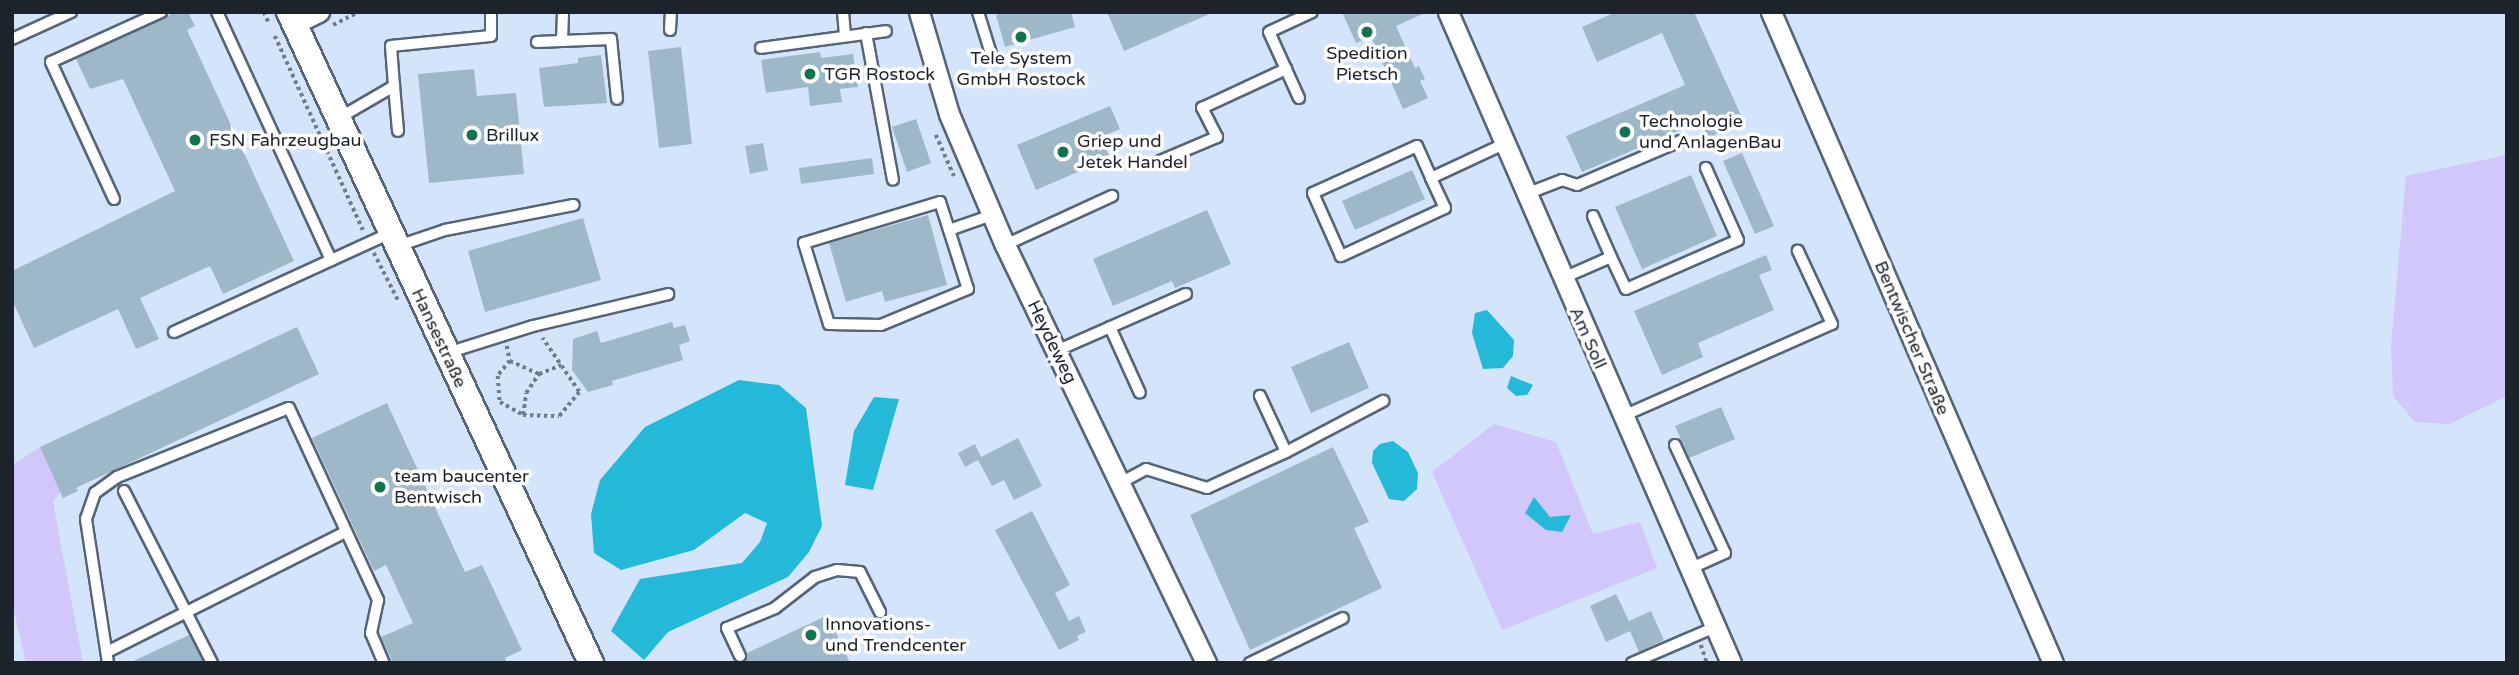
<!DOCTYPE html>
<html>
<head>
<meta charset="utf-8">
<style>
	body { margin:0 }
	#map { position:relative; width:2519px; height:675px; overflow:hidden; background:#d4e5fb; font-family:"Varela Round",sans-serif }
	div>[style] { position:absolute }
	[style*='--x'] { left:calc(var(--x)*1px); top:calc(var(--y)*1px); width:calc(var(--w)*1px); rotate:calc(var(--a)*1deg) }
	.green>* { inset:0; background:#d1c7fa }
	.water>* { inset:0; background:#24b9d9 }
	.building>* { inset:0; background:#9fb8c8 }
	.path>* { height:3.5px; margin-top:-1.75px; transform-origin:0; background:repeating-linear-gradient(90deg,#717c8a 0 3.5px,transparent 0 7px) }
	.roads { filter:drop-shadow(2px 0 #556477) drop-shadow(-2px 0 #556477) drop-shadow(0 2px #556477) drop-shadow(0 -2px #556477) }
	.service>* { height:10px; margin:-5px; padding:0 5px; transform-origin:5px; border-radius:5px; background:#fff }
	.minor>* { height:19px; margin:-9.5px; padding:0 9.5px; transform-origin:9.5px; border-radius:9.5px; background:#fff }
	.tertiary>* { height:24px; margin:-12px; padding:0 12px; transform-origin:12px; border-radius:12px; background:#fff }
	.dots>* { width:19px; height:19px; translate:-50% -50%; box-sizing:border-box; border:4px solid #fff; border-radius:50% }
	span { translate:-50% -50%; white-space:nowrap; text-align:center; line-height:1.15; -webkit-text-stroke:7px #fff; paint-order:stroke }
	.poi-label { font-size:18px; color:#1d232b }
	.left { translate:0 -50%; text-align:left }
	.street-label { font-size:18px; color:#1d232b }
	.frame { position:absolute; inset:0; border:14px solid #1d232b; pointer-events:none }
</style>
</head>
<body>
<div id="map">
	<div class="green">
		<i style="clip-path:polygon(2507px 155px,2507px 396px,2450px 424px,2415px 422px,2393px 396px,2391px 346px,2406px 176px)"></i>
		<i style="clip-path:polygon(1494px 424px,1556px 442px,1593px 534px,1640px 522px,1657px 568px,1502px 630px,1432px 472px)"></i>
		<i style="clip-path:polygon(40px 447px,61px 492px,53px 501px,83px 663px,26px 663px,12px 602px,12px 465px)"></i>
	</div>
	<div class="water">
		<i style="clip-path:polygon(1487px 310px,1514px 340px,1513px 356px,1503px 368px,1483px 369px,1472px 333px,1475px 313px)"></i>
		<i style="clip-path:polygon(1511px 376px,1533px 385px,1527px 395px,1516px 396px,1507px 388px)"></i>
		<i style="clip-path:polygon(739px 380px,779px 385px,806px 408px,822px 526px,809px 552px,788px 577px,668px 632px,644px 660px,611px 631px,640px 579px,742px 563px,760px 542px,767px 523px,745px 513px,694px 550px,621px 570px,594px 553px,591px 514px,600px 480px,645px 427px)"></i>
		<i style="clip-path:polygon(874px 397px,899px 399px,873px 490px,845px 485px,854px 431px)"></i>
		<i style="clip-path:polygon(1393px 441px,1408px 452px,1418px 473px,1417px 489px,1404px 501px,1389px 499px,1372px 463px,1373px 451px,1380px 444px)"></i>
		<i style="clip-path:polygon(1534px 497px,1550px 517px,1571px 515px,1562px 532px,1546px 530px,1525px 513px)"></i>
	</div>
	<div class="building">
		<i style="clip-path:polygon(176px 12px,188px 12px,195px 26px,187px 30px,294px 261px,223px 294px,210px 266px,140px 298px,159px 339px,136px 349px,118px 309px,34px 348px,12px 300px,12px 271px,175px 191px,123px 79px,90px 89px,76px 59px)"></i>
		<i style="clip-path:polygon(1006px 12px,1071px 12px,1075px 27px,1005px 47px,996px 15px)"></i>
		<i style="clip-path:polygon(1107px 12px,1214px 12px,1124px 51px)"></i>
		<i style="clip-path:polygon(1342px 12px,1427px 12px,1396px 26px,1415px 68px,1419px 66px,1425px 79px,1420px 81px,1428px 98px,1403px 109px,1371px 37px,1356px 43px)"></i>
		<i style="clip-path:polygon(1616px 12px,1694px 12px,1744px 122px,1708px 138px,1701px 121px,1582px 172px,1566px 136px,1685px 85px,1662px 33px,1597px 62px,1582px 27px)"></i>
		<i style="clip-path:polygon(681px 47px,692px 144px,659px 148px,648px 51px)"></i>
		<i style="clip-path:polygon(820px 52px,821px 58px,853px 54px,858px 87px,840px 89px,842px 102px,810px 106px,808px 87px,766px 93px,761px 60px)"></i>
		<i style="clip-path:polygon(601px 55px,607px 103px,544px 107px,539px 68px,578px 63px,578px 58px)"></i>
		<i style="clip-path:polygon(474px 69px,477px 96px,516px 93px,524px 174px,429px 183px,418px 74px)"></i>
		<i style="clip-path:polygon(1110px 106px,1120px 129px,1101px 137px,1110px 158px,1036px 190px,1017px 145px)"></i>
		<i style="clip-path:polygon(916px 119px,931px 163px,907px 172px,892px 127px)"></i>
		<i style="clip-path:polygon(763px 143px,768px 170px,750px 174px,745px 146px)"></i>
		<i style="clip-path:polygon(1742px 153px,1774px 226px,1755px 234px,1723px 161px)"></i>
		<i style="clip-path:polygon(872px 158px,874px 174px,801px 184px,799px 168px)"></i>
		<i style="clip-path:polygon(1412px 170px,1425px 199px,1355px 230px,1342px 201px)"></i>
		<i style="clip-path:polygon(1691px 175px,1717px 236px,1642px 269px,1615px 207px)"></i>
		<i style="clip-path:polygon(1207px 210px,1231px 264px,1175px 288px,1172px 281px,1113px 306px,1093px 259px)"></i>
		<i style="clip-path:polygon(928px 215px,947px 285px,885px 302px,882px 291px,846px 302px,829px 243px)"></i>
		<i style="clip-path:polygon(583px 218px,601px 280px,485px 312px,468px 251px)"></i>
		<i style="clip-path:polygon(1766px 255px,1772px 270px,1759px 275px,1774px 310px,1698px 343px,1703px 357px,1662px 375px,1634px 311px)"></i>
		<i style="clip-path:polygon(672px 322px,674px 328px,685px 325px,690px 341px,679px 345px,683px 360px,612px 381px,613px 385px,588px 392px,572px 370px,573px 339px,597px 331px,601px 343px)"></i>
		<i style="clip-path:polygon(297px 327px,319px 374px,76px 488px,78px 491px,63px 498px,40px 447px)"></i>
		<i style="clip-path:polygon(1349px 342px,1369px 388px,1311px 413px,1291px 367px)"></i>
		<i style="clip-path:polygon(387px 403px,465px 572px,482px 565px,522px 650px,505px 658px,507px 663px,393px 663px,381px 637px,413px 623px,386px 565px,374px 571px,312px 438px)"></i>
		<i style="clip-path:polygon(1721px 407px,1735px 439px,1689px 458px,1675px 426px)"></i>
		<i style="clip-path:polygon(1018px 438px,1042px 486px,1014px 500px,1004px 480px,992px 486px,978px 460px,965px 467px,958px 453px,975px 444px,981px 457px)"></i>
		<i style="clip-path:polygon(1333px 447px,1369px 522px,1354px 528px,1382px 588px,1250px 650px,1190px 515px)"></i>
		<i style="clip-path:polygon(1032px 511px,1070px 585px,1055px 593px,1069px 621px,1079px 616px,1086px 632px,1077px 636px,1079px 640px,1059px 650px,995px 530px)"></i>
		<i style="clip-path:polygon(1616px 594px,1629px 621px,1651px 611px,1664px 640px,1639px 652px,1630px 631px,1606px 642px,1590px 606px)"></i>
		<i style="clip-path:polygon(828px 615px,850px 663px,743px 663px,747px 653px)"></i>
		<i style="clip-path:polygon(189px 635px,204px 663px,129px 663px)"></i>
	</div>
	<div class="path">
		<i style="--x:264;--y:12;--w:12;--a:66"></i>
		<i style="--x:333;--y:25;--w:29;--a:-27"></i>
		<i style="--x:275;--y:36;--w:213;--a:65.6"></i>
		<i style="--x:936;--y:135;--w:45;--a:66.3"></i>
		<i style="--x:374;--y:253;--w:55;--a:63"></i>
		<i style="--x:507;--y:346;--w:15;--a:79"></i>
		<i style="--x:510;--y:361;--w:32;--a:24"></i>
		<i style="--x:539;--y:374;--w:24;--a:-22"></i>
		<i style="--x:510;--y:361;--w:19;--a:129"></i>
		<i style="--x:498;--y:376;--w:26;--a:86"></i>
		<i style="--x:500;--y:402;--w:26;--a:29"></i>
		<i style="--x:523;--y:415;--w:36;--a:2"></i>
		<i style="--x:559;--y:416;--w:31;--a:-50"></i>
		<i style="--x:579;--y:392;--w:65;--a:-124.4"></i>
		<i style="--x:523;--y:415;--w:22;--a:-82"></i>
		<i style="--x:526;--y:393;--w:23;--a:-56"></i>
		<i style="--x:1701;--y:645;--w:19;--a:72"></i>
	</div>
	<div class="roads">
		<div class="service">
			<i style="--x:217;--y:12;--w:273;--a:65.3"></i>
			<i style="--x:843;--y:12;--w:24;--a:85"></i>
			<i style="--x:978;--y:12;--w:47;--a:72.7"></i>
			<i style="--x:670;--y:30;--w:18;--a:-87"></i>
			<i style="--x:866;--y:33;--w:149;--a:79.6"></i>
			<i style="--x:12;--y:39;--w:65;--a:-24.6"></i>
			<i style="--x:562;--y:41;--w:29;--a:-88"></i>
			<i style="--x:537;--y:42;--w:74;--a:-2.3"></i>
			<i style="--x:611;--y:39;--w:60;--a:84.3"></i>
			<i style="--x:761;--y:48;--w:126;--a:-7.7"></i>
			<i style="--x:394;--y:86;--w:40;--a:-94.3"></i>
			<i style="--x:391;--y:46;--w:100;--a:-5.7"></i>
			<i style="--x:491;--y:36;--w:24;--a:-90"></i>
			<i style="--x:1299;--y:98;--w:72;--a:-114.4"></i>
			<i style="--x:1269;--y:32;--w:47;--a:-24.9"></i>
			<i style="--x:339;--y:118;--w:64;--a:-30.2"></i>
			<i style="--x:394;--y:86;--w:45;--a:84.9"></i>
			<i style="--x:1160;--y:161;--w:62;--a:-22.8"></i>
			<i style="--x:1217;--y:137;--w:33;--a:-117"></i>
			<i style="--x:1202;--y:108;--w:93;--a:-24.9"></i>
			<i style="--x:1431;--y:178;--w:33;--a:65"></i>
			<i style="--x:1445;--y:208;--w:115;--a:155.2"></i>
			<i style="--x:1341;--y:256;--w:69;--a:-114"></i>
			<i style="--x:1313;--y:193;--w:114;--a:-24.3"></i>
			<i style="--x:1417;--y:146;--w:35;--a:66"></i>
			<i style="--x:1431;--y:178;--w:81;--a:-25"></i>
			<i style="--x:1526;--y:194;--w:39;--a:-21"></i>
			<i style="--x:1562;--y:180;--w:16;--a:18"></i>
			<i style="--x:1577;--y:185;--w:112;--a:-23.1"></i>
			<i style="--x:114;--y:199;--w:151;--a:-114.7"></i>
			<i style="--x:51;--y:62;--w:121;--a:-24.4"></i>
			<i style="--x:940;--y:202;--w:91;--a:72.2"></i>
			<i style="--x:968;--y:289;--w:94;--a:157.5"></i>
			<i style="--x:881;--y:325;--w:52;--a:-178.9"></i>
			<i style="--x:829;--y:324;--w:85;--a:-107.2"></i>
			<i style="--x:804;--y:243;--w:142;--a:-16.8"></i>
			<i style="--x:1593;--y:216;--w:45;--a:66.3"></i>
			<i style="--x:949;--y:230;--w:46;--a:-19.2"></i>
			<i style="--x:1005;--y:245;--w:118;--a:-24.6"></i>
			<i style="--x:398;--y:246;--w:50;--a:-18.8"></i>
			<i style="--x:445;--y:230;--w:131;--a:-11"></i>
			<i style="--x:1563;--y:278;--w:52;--a:-23.6"></i>
			<i style="--x:1611;--y:257;--w:35;--a:65"></i>
			<i style="--x:1626;--y:289;--w:122;--a:-23.6"></i>
			<i style="--x:1738;--y:240;--w:79;--a:-114"></i>
			<i style="--x:1110;--y:327;--w:72;--a:65.6"></i>
			<i style="--x:174;--y:332;--w:238;--a:-24.6"></i>
			<i style="--x:1056;--y:351;--w:142;--a:-23.7"></i>
			<i style="--x:447;--y:353;--w:90;--a:-17.4"></i>
			<i style="--x:533;--y:326;--w:139;--a:-13.3"></i>
			<i style="--x:1623;--y:416;--w:228;--a:-23.8"></i>
			<i style="--x:1832;--y:324;--w:81;--a:-115"></i>
			<i style="--x:1675;--y:445;--w:119;--a:65.2"></i>
			<i style="--x:1725;--y:553;--w:39;--a:156"></i>
			<i style="--x:1286;--y:452;--w:110;--a:-27.7"></i>
			<i style="--x:1120;--y:483;--w:30;--a:-28"></i>
			<i style="--x:1146;--y:469;--w:64;--a:17.3"></i>
			<i style="--x:1207;--y:488;--w:87;--a:-24.5"></i>
			<i style="--x:1286;--y:452;--w:62;--a:-114.9"></i>
			<i style="--x:124;--y:491;--w:193;--a:62.9"></i>
			<i style="--x:107;--y:652;--w:267;--a:-26.7"></i>
			<i style="--x:740;--y:656;--w:31;--a:-115"></i>
			<i style="--x:727;--y:628;--w:52;--a:-22.6"></i>
			<i style="--x:775;--y:608;--w:51;--a:-37.8"></i>
			<i style="--x:815;--y:577;--w:23;--a:-18"></i>
			<i style="--x:837;--y:570;--w:23;--a:5"></i>
			<i style="--x:860;--y:572;--w:45;--a:63.4"></i>
			<i style="--x:108;--y:663;--w:146;--a:-98.7"></i>
			<i style="--x:86;--y:519;--w:28;--a:-71"></i>
			<i style="--x:95;--y:493;--w:27;--a:-36"></i>
			<i style="--x:117;--y:477;--w:185;--a:-21.9"></i>
			<i style="--x:289;--y:408;--w:212;--a:65.1"></i>
			<i style="--x:378;--y:600;--w:34;--a:102"></i>
			<i style="--x:371;--y:633;--w:33;--a:67"></i>
			<i style="--x:1250;--y:663;--w:103;--a:-25.8"></i>
			<i style="--x:1632;--y:663;--w:90;--a:-23.4"></i>
		</div>
		<div class="minor">
			<i style="--x:919;--y:12;--w:106;--a:73.6"></i>
			<i style="--x:949;--y:114;--w:142;--a:66.9"></i>
			<i style="--x:1005;--y:245;--w:464;--a:64.3"></i>
			<i style="--x:1448;--y:12;--w:710;--a:66.5"></i>
			<i style="--x:1771;--y:12;--w:709;--a:66.58"></i>
			<i style="--x:294;--y:24;--w:28;--a:-26"></i>
		</div>
		<div class="tertiary">
			<i style="--x:289;--y:12;--w:718;--a:65.11"></i>
		</div>
	</div>
	<div class="dots">
		<i style="left:1367px;top:32px;background:#11744c"></i>
		<i style="left:1021px;top:37px;background:#11744c"></i>
		<i style="left:810px;top:74px;background:#11744c"></i>
		<i style="left:1625px;top:132px;background:#11744c"></i>
		<i style="left:472px;top:135px;background:#11744c"></i>
		<i style="left:195px;top:140px;background:#11744c"></i>
		<i style="left:1063px;top:152px;background:#11744c"></i>
		<i style="left:380px;top:487px;background:#11744c"></i>
		<i style="left:811px;top:635px;background:#11744c"></i>
	</div>
	<div class="poi-label">
		<span style="left:1367px;top:64px">Spedition<br>Pietsch</span>
		<span style="left:1021px;top:69px">Tele System<br>GmbH Rostock</span>
		<span class="left" style="left:824px;top:74px">TGR Rostock</span>
		<span class="left" style="left:1639px;top:132px">Technologie<br>und AnlagenBau</span>
		<span class="left" style="left:486px;top:135px">Brillux</span>
		<span class="left" style="left:209px;top:140px">FSN Fahrzeugbau</span>
		<span class="left" style="left:1077px;top:152px">Griep und<br>Jetek Handel</span>
		<span class="left" style="left:394px;top:487px">team baucenter<br>Bentwisch</span>
		<span class="left" style="left:825px;top:635px">Innovations-<br>und Trendcenter</span>
	</div>
	<div class="street-label">
		<span style="left:439px;top:338px;rotate:65deg">Hansestraße</span>
		<span style="left:1588px;top:338px;rotate:66deg">Am Soll</span>
		<span style="left:1912px;top:338px;rotate:67deg">Bentwischer Straße</span>
		<span style="left:1052px;top:342px;rotate:64deg">Heydeweg</span>
	</div>
	<div class="frame"></div>
</div>
</body>
</html>
